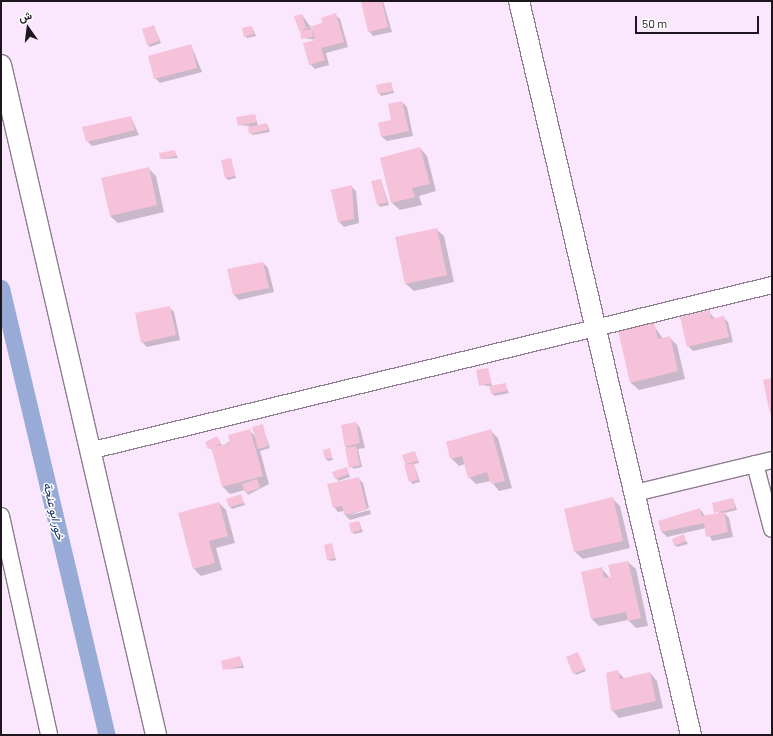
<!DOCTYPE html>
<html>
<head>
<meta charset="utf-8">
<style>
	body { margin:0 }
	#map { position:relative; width:773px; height:736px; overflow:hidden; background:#fae7fd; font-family:Barlow,Vazirmatn,sans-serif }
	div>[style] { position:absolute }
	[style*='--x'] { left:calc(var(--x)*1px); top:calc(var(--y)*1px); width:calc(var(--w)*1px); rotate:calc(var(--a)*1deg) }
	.shadow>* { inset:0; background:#0003 }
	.canal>* { height:17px; margin:-8.5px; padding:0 8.5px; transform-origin:8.5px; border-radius:8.5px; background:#98abd7 }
	.building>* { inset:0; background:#f6c2d9 }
	.roads { filter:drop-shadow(1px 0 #8d7c8f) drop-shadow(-1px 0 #8d7c8f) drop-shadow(0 1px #8d7c8f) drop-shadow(0 -1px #8d7c8f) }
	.minor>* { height:16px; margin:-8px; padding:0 8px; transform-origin:8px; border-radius:8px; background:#fff }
	.tertiary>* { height:20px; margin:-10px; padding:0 10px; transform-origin:10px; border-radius:10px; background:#fff }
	span { translate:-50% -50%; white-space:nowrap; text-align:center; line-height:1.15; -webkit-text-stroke:3px #fff; paint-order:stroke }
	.water-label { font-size:12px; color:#1b2e63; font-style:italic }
	.frame { position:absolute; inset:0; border:2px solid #1d161e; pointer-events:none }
	.north { position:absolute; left:8px; top:8px; width:40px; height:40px; -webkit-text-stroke:3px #fff; paint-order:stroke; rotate:346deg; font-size:11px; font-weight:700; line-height:16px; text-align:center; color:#1d161e }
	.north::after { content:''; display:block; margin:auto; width:14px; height:18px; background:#1d161e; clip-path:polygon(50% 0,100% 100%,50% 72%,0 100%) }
	.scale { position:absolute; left:635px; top:16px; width:124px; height:18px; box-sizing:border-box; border:2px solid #1d161e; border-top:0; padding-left:5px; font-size:12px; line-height:14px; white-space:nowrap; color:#1d161e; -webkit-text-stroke:3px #fff; paint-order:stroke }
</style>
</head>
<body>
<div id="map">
	<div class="shadow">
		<i style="clip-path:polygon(383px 1px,392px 32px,373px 36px,369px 31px,362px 3px)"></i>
		<i style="clip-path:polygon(302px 15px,315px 33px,335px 15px,340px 19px,348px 47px,326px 53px,329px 65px,315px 69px,310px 64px,318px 40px,302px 38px)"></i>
		<i style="clip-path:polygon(154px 26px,161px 43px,150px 47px,147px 44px)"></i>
		<i style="clip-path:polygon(252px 27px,256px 36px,247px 38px,245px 36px)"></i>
		<i style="clip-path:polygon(191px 45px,202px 72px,160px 83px,155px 78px)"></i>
		<i style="clip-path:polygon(391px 83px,394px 93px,381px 96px,379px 93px)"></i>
		<i style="clip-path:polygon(402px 102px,407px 107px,413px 136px,387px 141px,382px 137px)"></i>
		<i style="clip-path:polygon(255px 115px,258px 126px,267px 124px,270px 132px,252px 135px,249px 126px,239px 125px)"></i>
		<i style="clip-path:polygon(131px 117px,139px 135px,92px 146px,87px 141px)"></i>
		<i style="clip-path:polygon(420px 148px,427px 156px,436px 191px,419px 196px,422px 205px,400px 210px,392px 203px,381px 158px)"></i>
		<i style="clip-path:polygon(174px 151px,178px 158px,161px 159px)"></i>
		<i style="clip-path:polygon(231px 159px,236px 178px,228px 180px,226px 178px)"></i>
		<i style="clip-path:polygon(148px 168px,156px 176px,164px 212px,118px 223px,110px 216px)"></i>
		<i style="clip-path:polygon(381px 180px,389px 205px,380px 207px,378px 204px)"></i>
		<i style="clip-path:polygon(351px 186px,356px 191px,359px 223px,344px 227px,339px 222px,332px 190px)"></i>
		<i style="clip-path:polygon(436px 229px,444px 236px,454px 282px,414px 291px,406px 284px,396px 238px)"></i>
		<i style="clip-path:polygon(263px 263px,268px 268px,274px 292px,239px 300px,234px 295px)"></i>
		<i style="clip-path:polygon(169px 307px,174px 312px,180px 340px,147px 347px,142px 342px)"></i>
		<i style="clip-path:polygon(709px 312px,715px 319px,723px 317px,728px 322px,733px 342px,693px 351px,688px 346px)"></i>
		<i style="clip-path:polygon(653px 324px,663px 339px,670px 338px,677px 345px,685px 379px,639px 390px,631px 383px,619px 331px)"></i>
		<i style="clip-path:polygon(488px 369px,492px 386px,505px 384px,509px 393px,494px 396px,490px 386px,480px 385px)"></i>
		<i style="clip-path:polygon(356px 423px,360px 428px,365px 448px,358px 449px,362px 467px,353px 469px,346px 446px)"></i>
		<i style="clip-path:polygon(262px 425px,270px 448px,260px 451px,269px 484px,248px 495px,245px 490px,230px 494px,223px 487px,213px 450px,209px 448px,217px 437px,222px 446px,249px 430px,256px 437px)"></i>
		<i style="clip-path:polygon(491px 431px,498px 438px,512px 488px,499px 491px,491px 481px,476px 484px,469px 477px,465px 464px,459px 466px,451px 458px)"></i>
		<i style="clip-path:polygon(329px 449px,333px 460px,328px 461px,326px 459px)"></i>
		<i style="clip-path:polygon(415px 452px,419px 463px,414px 464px,420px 482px,412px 484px,406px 464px)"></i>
		<i style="clip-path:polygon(346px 468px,350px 477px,338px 481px,336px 478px)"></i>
		<i style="clip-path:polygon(358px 478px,363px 483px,369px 508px,347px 516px,370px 510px,371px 514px,350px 520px,345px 515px,344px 511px,338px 512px,334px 507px)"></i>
		<i style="clip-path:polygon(241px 495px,245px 505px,232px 509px,230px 507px)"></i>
		<i style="clip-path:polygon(612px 498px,620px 506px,630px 548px,583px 559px,575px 552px,565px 510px)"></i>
		<i style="clip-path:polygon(733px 499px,737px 510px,724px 513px,729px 518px,733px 537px,712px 541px,706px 528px,667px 537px,662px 532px,659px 522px,700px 509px,705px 516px,717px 514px)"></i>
		<i style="clip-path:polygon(219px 503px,226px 510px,235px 543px,216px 548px,222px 570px,201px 576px,193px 568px)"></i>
		<i style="clip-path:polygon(359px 522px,363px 532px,354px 534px,352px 532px)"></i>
		<i style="clip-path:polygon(683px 536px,688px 544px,677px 547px,675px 545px)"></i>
		<i style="clip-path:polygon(332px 545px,336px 560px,330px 561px,328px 559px)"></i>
		<i style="clip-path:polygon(628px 562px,636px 569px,648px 626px,636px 628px,628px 620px,599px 626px,592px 619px,602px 569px,610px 578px)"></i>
		<i style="clip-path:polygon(577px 653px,586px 671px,576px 675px,574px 673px)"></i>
		<i style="clip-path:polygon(240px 657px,244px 668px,224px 669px)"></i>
		<i style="clip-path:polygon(617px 671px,625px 679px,650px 673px,657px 681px,663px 708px,619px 718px,612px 710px)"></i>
	</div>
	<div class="canal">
		<i style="--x:1;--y:288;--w:459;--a:76.7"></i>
	</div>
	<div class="building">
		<i style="clip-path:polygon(382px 1px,388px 27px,368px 32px,361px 2px)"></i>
		<i style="clip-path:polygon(336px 13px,344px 42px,321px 48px,325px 60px,309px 65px,303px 43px,315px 40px,312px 27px,299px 31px,294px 16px,302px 14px,306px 28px,322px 23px,321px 18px)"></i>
		<i style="clip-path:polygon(154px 25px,159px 41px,147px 45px,142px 29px)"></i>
		<i style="clip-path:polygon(252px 26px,254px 34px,244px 37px,242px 28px)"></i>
		<i style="clip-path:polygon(312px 29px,313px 37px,301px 39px,300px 31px)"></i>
		<i style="clip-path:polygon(191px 44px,197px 68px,154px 79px,148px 56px)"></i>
		<i style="clip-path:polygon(391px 82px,393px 91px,378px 94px,376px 85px)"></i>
		<i style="clip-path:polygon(402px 101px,409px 131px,381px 137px,378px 123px,391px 120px,388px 104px)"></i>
		<i style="clip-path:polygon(255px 114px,257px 122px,238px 126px,236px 117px)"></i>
		<i style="clip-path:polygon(131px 116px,135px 130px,86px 142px,82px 127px)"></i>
		<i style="clip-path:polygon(267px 123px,268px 130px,249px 134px,248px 127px)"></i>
		<i style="clip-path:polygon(420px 147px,430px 184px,412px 188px,415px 197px,391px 203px,380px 158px)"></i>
		<i style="clip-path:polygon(175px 150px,176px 156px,160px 159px,159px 153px)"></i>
		<i style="clip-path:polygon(231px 158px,235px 176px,225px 178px,221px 160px)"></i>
		<i style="clip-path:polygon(149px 167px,157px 205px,110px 216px,101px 178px)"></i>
		<i style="clip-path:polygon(381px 179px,387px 202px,377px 205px,371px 181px)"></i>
		<i style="clip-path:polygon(352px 185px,354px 219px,338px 222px,331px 190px)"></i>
		<i style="clip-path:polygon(437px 228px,447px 275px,405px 284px,395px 237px)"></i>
		<i style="clip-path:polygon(263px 262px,269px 288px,233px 295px,227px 269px)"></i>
		<i style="clip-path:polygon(170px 306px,176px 335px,141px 343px,135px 313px)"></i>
		<i style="clip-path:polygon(710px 310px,711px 319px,724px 316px,729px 337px,687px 347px,680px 317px)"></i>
		<i style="clip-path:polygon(654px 322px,658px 339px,670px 336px,678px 371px,630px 383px,618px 330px)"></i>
		<i style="clip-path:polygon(488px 368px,491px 383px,479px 386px,476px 370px)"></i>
		<i style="clip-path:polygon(772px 378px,772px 414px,770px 414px,763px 380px)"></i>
		<i style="clip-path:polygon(506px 383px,507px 391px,491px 394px,489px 386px)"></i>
		<i style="clip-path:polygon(356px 422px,360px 443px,345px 447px,341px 425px)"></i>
		<i style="clip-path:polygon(263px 424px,268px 446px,258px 449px,252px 427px)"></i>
		<i style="clip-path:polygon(250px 429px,263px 476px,222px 487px,211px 447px,230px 443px,228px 435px)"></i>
		<i style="clip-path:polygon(491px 429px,505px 481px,491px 484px,487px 472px,468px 478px,462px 456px,450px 459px,446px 442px)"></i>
		<i style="clip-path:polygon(217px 436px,221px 443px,208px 449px,205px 442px)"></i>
		<i style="clip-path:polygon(356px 446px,360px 465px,349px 468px,345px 448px)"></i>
		<i style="clip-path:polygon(330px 448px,332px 458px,325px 459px,323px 450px)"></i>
		<i style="clip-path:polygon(415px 451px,418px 461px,405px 464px,402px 455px)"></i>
		<i style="clip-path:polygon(414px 463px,418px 480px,409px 482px,404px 465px)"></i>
		<i style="clip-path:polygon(347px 467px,349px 474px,335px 479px,332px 472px)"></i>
		<i style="clip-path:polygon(359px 477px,367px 510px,344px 515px,342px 506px,333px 508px,327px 484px)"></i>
		<i style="clip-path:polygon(257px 479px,260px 488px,245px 493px,242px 484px)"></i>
		<i style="clip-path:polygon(241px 494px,244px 503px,229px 507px,226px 499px)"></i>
		<i style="clip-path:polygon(613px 497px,623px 541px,574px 552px,564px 509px)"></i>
		<i style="clip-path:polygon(733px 498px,735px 508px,714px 513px,712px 503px)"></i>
		<i style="clip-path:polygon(219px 502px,228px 536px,209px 541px,215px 563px,193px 569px,178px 513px)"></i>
		<i style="clip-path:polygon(700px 508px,702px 516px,724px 512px,728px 532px,706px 537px,704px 523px,661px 532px,658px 521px)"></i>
		<i style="clip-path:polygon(359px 521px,361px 530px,351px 533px,349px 523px)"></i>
		<i style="clip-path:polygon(684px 534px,686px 541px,674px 546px,672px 539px)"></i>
		<i style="clip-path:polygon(332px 543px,335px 558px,327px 560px,324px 545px)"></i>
		<i style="clip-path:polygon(628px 561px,641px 618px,628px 621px,626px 612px,591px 619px,581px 572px,602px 567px,604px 578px,611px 577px,608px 565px)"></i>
		<i style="clip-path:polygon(578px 652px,585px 669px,573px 674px,566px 657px)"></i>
		<i style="clip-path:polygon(240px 656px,242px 666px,223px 670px,221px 661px)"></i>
		<i style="clip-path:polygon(618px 670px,620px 679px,650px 672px,656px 701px,611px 711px,606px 673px)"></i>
	</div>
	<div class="roads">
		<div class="minor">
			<i style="--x:89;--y:451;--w:703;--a:-13.66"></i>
			<i style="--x:755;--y:464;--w:67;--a:75.3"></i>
			<i style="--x:635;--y:493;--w:141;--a:-13.5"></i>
			<i style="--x:1;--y:516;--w:224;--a:77.6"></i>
		</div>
		<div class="tertiary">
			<i style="--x:519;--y:1;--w:754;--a:76.81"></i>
			<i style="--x:1;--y:65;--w:688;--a:76.97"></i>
		</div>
	</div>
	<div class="water-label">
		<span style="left:54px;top:511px;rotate:77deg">خور ابو عنجة</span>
	</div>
	<div class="frame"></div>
	<div class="north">ش</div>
	<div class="scale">50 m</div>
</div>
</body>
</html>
